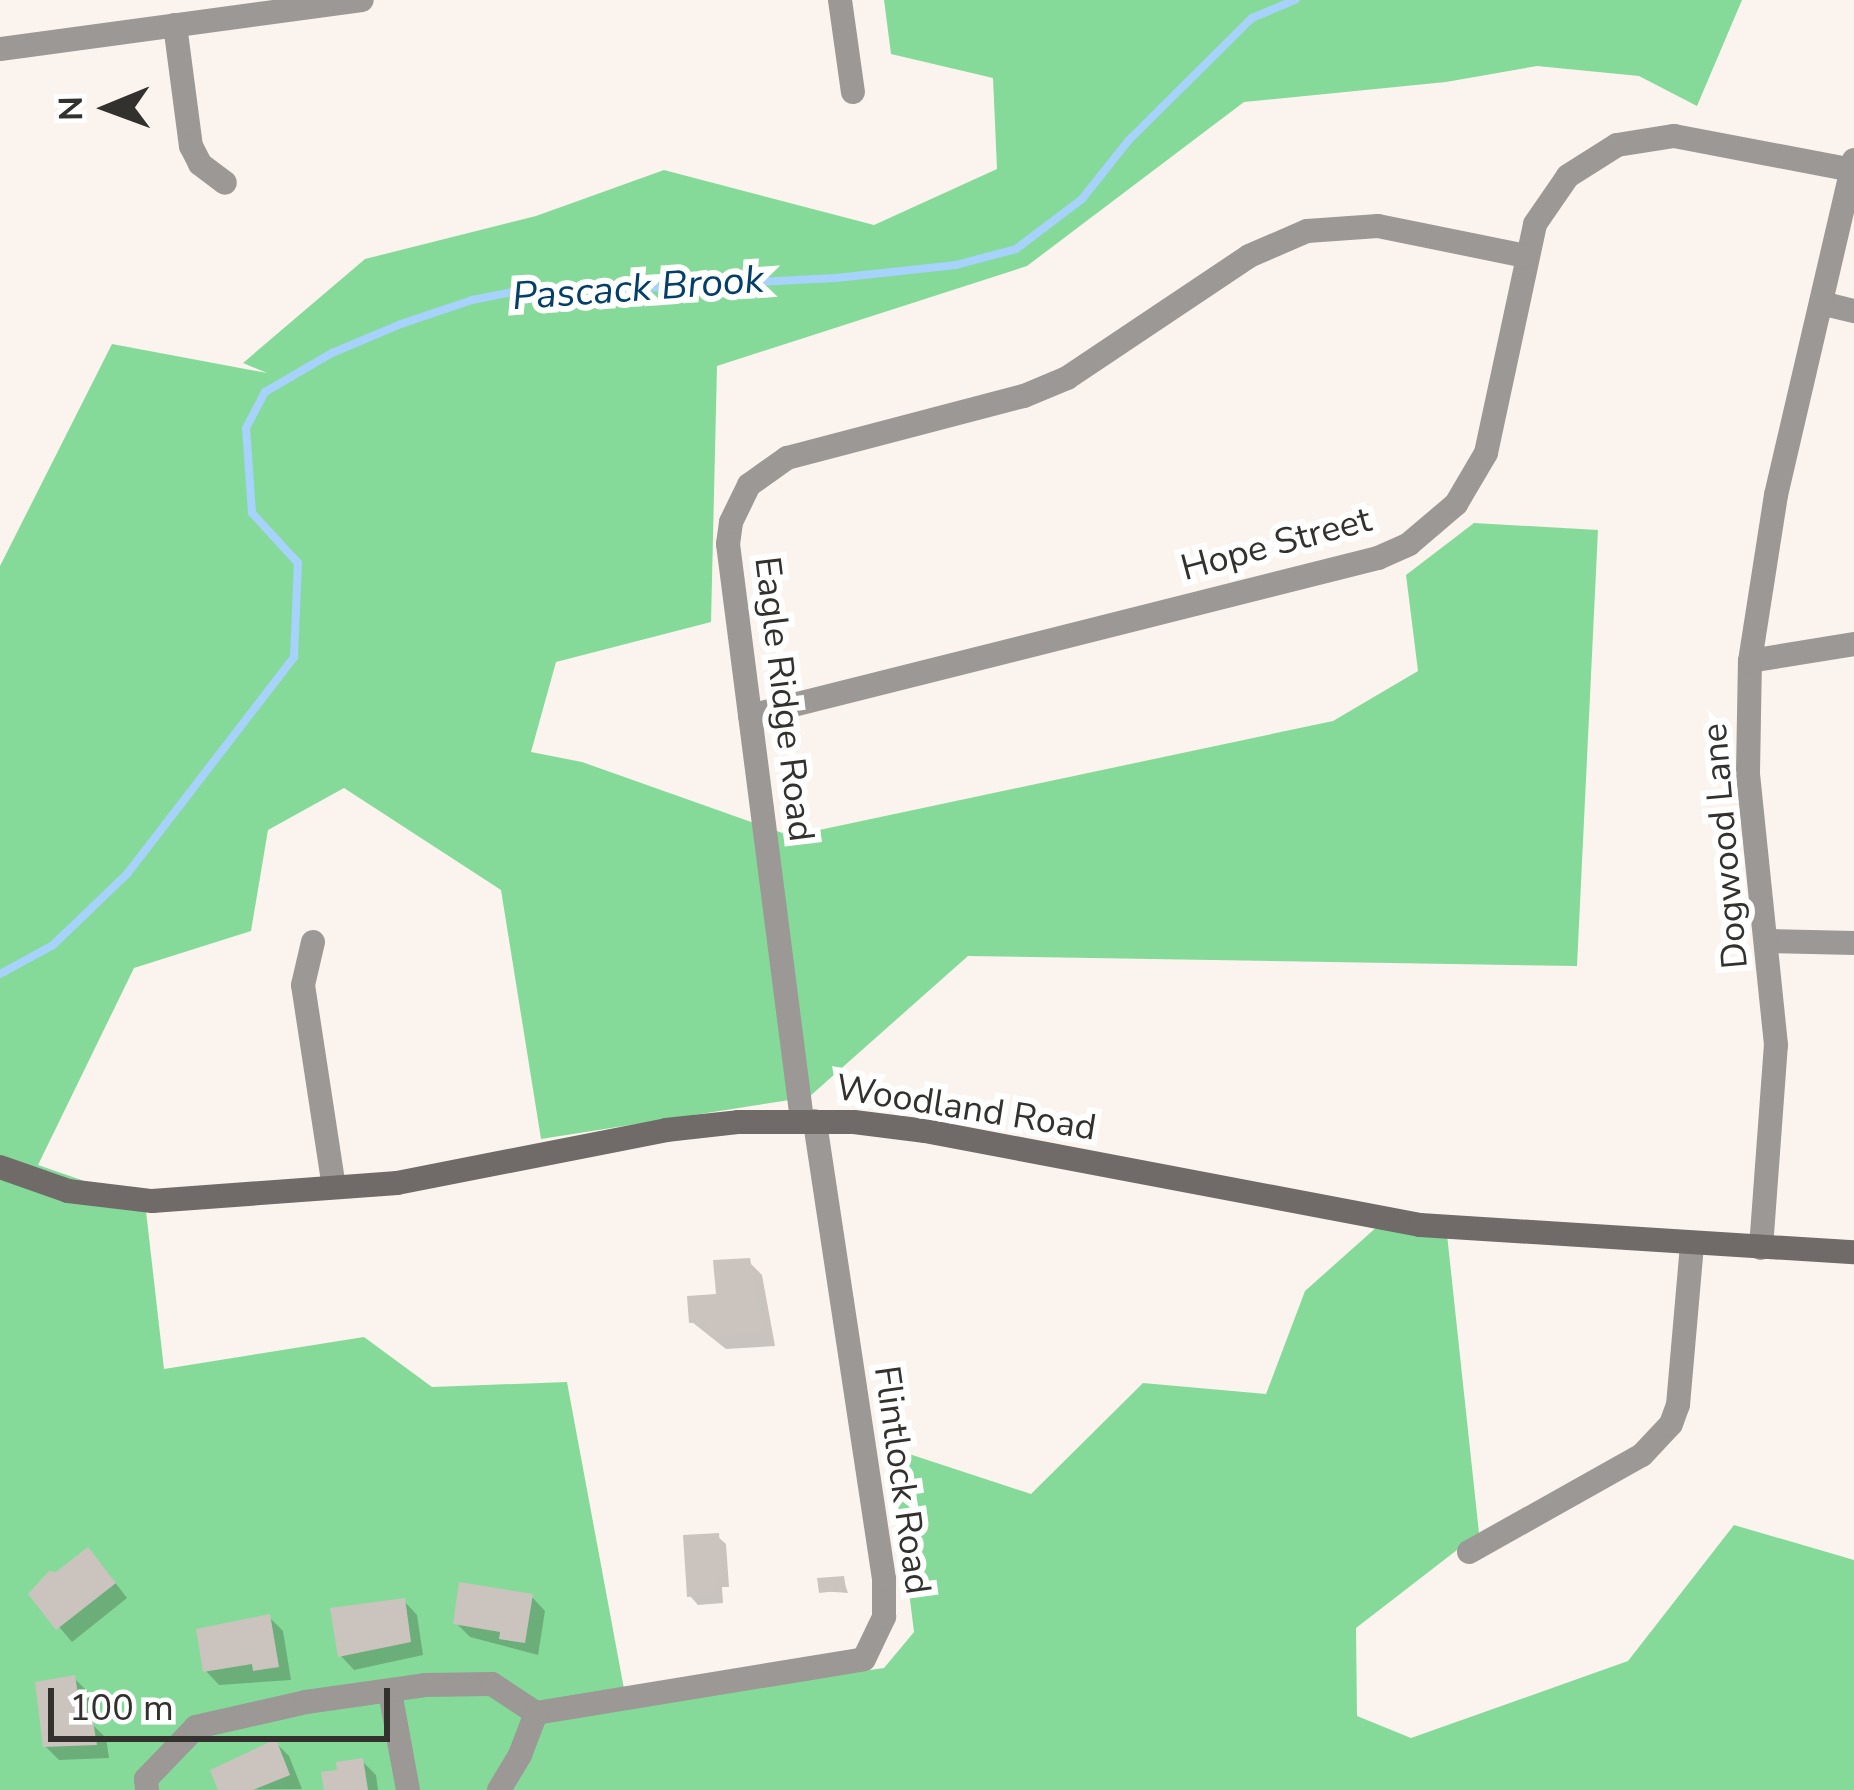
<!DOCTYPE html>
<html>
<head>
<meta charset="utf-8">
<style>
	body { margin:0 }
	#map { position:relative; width:1854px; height:1790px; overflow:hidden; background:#fbf4ee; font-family:"Nunito Sans",sans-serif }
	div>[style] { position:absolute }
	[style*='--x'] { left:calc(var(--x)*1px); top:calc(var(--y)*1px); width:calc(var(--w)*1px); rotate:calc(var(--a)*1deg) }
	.forest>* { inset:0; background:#86da99 }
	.shadow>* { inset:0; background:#0003 }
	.stream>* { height:8px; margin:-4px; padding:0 4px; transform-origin:4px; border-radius:4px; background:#a7d2fb }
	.building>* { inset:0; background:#cbc4be }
	.street>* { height:24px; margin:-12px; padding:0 12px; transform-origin:12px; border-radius:12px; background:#9b9895 }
	.secondary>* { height:24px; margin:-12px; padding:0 12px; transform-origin:12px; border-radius:12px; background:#706b68 }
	span { translate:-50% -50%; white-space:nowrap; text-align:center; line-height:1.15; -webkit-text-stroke:12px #fff; paint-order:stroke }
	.street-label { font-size:36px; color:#33312e }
	.water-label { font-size:39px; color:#033f69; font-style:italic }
	.north { position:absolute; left:48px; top:48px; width:120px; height:120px; -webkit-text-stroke:9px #fff; paint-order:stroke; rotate:269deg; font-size:33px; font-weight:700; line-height:48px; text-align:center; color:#33312e }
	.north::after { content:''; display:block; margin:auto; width:42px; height:54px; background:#33312e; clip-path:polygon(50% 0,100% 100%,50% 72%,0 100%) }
	.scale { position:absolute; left:48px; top:1688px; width:342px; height:54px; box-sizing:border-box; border:6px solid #33312e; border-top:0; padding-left:15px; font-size:36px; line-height:42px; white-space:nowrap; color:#33312e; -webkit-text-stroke:9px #fff; paint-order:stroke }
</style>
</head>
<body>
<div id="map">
	<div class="forest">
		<i style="clip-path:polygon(884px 0,1742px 0,1697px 106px,1639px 76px,1537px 66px,1446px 82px,1244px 102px,1027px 266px,717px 366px,711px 622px,556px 662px,531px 752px,582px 762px,791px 836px,1333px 721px,1418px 671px,1406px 575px,1474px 523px,1598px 530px,1577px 966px,968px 956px,809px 1097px,541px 1139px,501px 890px,344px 788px,268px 830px,251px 931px,134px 968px,38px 1165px,145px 1202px,164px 1369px,364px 1337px,432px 1387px,567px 1382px,627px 1705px,884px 1668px,914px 1632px,891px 1448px,1031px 1494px,1143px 1383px,1266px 1394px,1305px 1291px,1388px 1217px,1446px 1225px,1479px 1533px,1356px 1628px,1357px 1716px,1411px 1738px,1628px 1661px,1734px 1525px,1854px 1560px,1854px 1790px,0 1790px,0 566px,112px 344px,267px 373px,243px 363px,365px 259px,536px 216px,664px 170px,874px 225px,997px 169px,993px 78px,891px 54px)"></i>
	</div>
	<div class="shadow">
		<i style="clip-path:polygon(748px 1261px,762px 1275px,775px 1346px,726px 1349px,692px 1322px)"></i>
		<i style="clip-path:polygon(717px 1536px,726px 1544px,729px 1587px,722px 1587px,723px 1603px,698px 1605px,690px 1596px)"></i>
		<i style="clip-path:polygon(101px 1564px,127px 1598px,72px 1642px,32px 1595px)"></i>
		<i style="clip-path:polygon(843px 1579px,848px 1593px,822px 1591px)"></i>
		<i style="clip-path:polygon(532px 1597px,545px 1611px,538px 1655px,470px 1637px,456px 1623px)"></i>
		<i style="clip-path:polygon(404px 1601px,417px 1615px,423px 1655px,354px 1670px,341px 1656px)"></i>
		<i style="clip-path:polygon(269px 1617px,283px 1631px,291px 1680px,219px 1685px,206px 1671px)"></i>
		<i style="clip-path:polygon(74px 1678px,88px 1692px,93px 1725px,106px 1738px,109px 1758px,59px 1760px,45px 1746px)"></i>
		<i style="clip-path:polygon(275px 1742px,289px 1756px,302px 1789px,221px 1790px)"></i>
		<i style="clip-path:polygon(362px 1761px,376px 1775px,378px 1790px,327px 1790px)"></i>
	</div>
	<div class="stream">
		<i style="--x:0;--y:974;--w:60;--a:-28.7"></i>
		<i style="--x:53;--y:945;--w:103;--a:-43.8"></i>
		<i style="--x:127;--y:874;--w:274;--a:-52.4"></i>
		<i style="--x:294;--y:657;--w:94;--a:-87.6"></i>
		<i style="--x:298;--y:563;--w:68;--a:-132.6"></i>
		<i style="--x:252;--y:513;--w:85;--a:-94"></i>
		<i style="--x:246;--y:428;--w:41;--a:-62.2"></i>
		<i style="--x:265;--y:392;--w:78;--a:-30.2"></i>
		<i style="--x:332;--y:353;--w:75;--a:-22.8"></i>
		<i style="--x:401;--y:324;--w:75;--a:-18.7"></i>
		<i style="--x:472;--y:300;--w:62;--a:-11.1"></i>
		<i style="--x:533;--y:288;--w:112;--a:0"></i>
		<i style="--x:645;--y:288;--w:191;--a:-3"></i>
		<i style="--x:836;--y:278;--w:121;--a:-6.2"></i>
		<i style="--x:956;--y:265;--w:62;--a:-14.9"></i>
		<i style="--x:1016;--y:249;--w:83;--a:-37.1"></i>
		<i style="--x:1082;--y:199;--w:75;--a:-51.5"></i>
		<i style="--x:1129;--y:140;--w:173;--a:-44.8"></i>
		<i style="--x:1252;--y:18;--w:47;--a:-22.7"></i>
	</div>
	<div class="building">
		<i style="clip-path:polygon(750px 1258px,763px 1333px,709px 1336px,708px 1322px,689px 1323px,687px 1296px,716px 1294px,713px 1260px)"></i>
		<i style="clip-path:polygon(719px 1533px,722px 1579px,715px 1580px,716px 1595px,687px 1597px,683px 1535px)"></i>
		<i style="clip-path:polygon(88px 1547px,116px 1583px,56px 1630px,28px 1594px,49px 1571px,56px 1572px)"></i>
		<i style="clip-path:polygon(844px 1576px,846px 1590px,819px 1593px,817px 1578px)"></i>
		<i style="clip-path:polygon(459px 1582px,533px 1594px,525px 1643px,499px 1639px,500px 1632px,453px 1624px)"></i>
		<i style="clip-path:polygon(405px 1598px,411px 1642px,338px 1657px,330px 1608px)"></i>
		<i style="clip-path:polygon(270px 1614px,279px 1667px,253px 1671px,252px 1664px,203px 1672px,196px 1629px)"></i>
		<i style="clip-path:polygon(75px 1675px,82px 1722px,93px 1721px,97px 1745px,43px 1747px,35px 1682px)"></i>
		<i style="clip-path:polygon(276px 1739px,290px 1775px,253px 1790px,218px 1790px,210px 1770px)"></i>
		<i style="clip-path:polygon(363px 1758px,368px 1790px,324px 1790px,321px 1772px,337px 1770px,336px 1762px)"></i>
	</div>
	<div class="street">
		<i style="--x:840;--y:0;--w:93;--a:82"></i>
		<i style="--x:175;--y:25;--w:122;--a:82.5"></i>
		<i style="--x:191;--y:146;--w:20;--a:63"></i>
		<i style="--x:200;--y:164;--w:31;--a:37"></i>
		<i style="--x:0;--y:49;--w:365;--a:-7.7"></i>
		<i style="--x:1821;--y:303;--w:34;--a:14"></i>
		<i style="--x:1750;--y:661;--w:105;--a:-9.3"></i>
		<i style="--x:750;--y:716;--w:648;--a:-14.12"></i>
		<i style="--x:1378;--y:558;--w:34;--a:-24"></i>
		<i style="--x:1409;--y:544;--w:62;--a:-40.4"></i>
		<i style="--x:1456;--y:504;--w:59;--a:-59.5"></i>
		<i style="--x:1486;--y:453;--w:234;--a:-77.9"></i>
		<i style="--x:1535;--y:224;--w:58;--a:-55.5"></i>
		<i style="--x:1568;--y:176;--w:58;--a:-32.3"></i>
		<i style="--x:1617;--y:145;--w:58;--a:-9"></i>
		<i style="--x:1674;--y:136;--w:181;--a:10.8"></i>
		<i style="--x:1768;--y:941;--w:86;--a:1.3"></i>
		<i style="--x:313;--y:942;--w:44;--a:103.1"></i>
		<i style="--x:303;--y:985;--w:204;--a:81.3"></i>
		<i style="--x:802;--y:1120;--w:581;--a:-97.32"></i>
		<i style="--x:728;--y:544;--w:22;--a:-82"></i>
		<i style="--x:731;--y:522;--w:41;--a:-64.1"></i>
		<i style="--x:749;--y:485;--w:47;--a:-35.4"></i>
		<i style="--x:787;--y:458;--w:245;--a:-14.7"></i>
		<i style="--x:1024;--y:396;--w:47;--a:-22.7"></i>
		<i style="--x:1067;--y:378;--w:219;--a:-33.8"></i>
		<i style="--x:1249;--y:256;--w:63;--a:-23.3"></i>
		<i style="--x:1307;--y:231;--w:71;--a:-4"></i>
		<i style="--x:1378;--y:226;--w:150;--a:11.5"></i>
		<i style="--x:1761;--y:1248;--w:204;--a:-85.8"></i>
		<i style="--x:1776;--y:1045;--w:273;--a:-95.9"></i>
		<i style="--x:1748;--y:773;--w:112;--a:-89"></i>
		<i style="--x:1750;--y:661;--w:168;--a:-81.1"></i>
		<i style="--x:1776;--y:495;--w:344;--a:-76.9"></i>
		<i style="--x:1469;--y:1552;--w:198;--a:-29.3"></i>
		<i style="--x:1642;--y:1455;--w:42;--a:-46.9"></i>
		<i style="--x:1671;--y:1424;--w:20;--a:-70"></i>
		<i style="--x:1678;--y:1405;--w:162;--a:-85"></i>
		<i style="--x:390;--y:1692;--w:100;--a:79.6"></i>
		<i style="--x:147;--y:1790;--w:11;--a:-95"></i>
		<i style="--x:146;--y:1779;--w:72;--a:-46.1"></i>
		<i style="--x:196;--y:1727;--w:113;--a:-12.8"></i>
		<i style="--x:306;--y:1702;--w:120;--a:-8.1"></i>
		<i style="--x:425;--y:1685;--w:67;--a:-0.9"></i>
		<i style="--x:492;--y:1684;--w:53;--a:33.4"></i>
		<i style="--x:536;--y:1713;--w:332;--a:-9.3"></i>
		<i style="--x:864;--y:1659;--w:47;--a:-64.5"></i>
		<i style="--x:884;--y:1617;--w:38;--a:-90"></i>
		<i style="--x:884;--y:1579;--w:463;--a:-98.6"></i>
		<i style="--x:499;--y:1790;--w:41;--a:-59"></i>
		<i style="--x:520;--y:1755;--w:45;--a:-69.1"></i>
	</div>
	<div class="secondary">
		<i style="--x:0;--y:1167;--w:72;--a:19.4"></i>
		<i style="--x:68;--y:1191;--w:85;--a:6.8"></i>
		<i style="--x:152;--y:1201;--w:246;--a:-4.2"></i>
		<i style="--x:397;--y:1183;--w:274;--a:-11.1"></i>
		<i style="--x:666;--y:1130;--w:72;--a:-6.3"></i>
		<i style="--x:738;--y:1122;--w:116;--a:0"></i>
		<i style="--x:854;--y:1122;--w:72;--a:7.2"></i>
		<i style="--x:925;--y:1131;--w:504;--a:10.75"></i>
		<i style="--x:1420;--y:1225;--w:435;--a:3.6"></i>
	</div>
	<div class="street-label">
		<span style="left:1276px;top:544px;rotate:-15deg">Hope Street</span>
		<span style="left:784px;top:699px;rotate:83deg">Eagle Ridge Road</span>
		<span style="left:1725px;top:846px;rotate:-95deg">Dogwood Lane</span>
		<span style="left:966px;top:1108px;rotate:9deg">Woodland Road</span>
		<span style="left:902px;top:1480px;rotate:82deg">Flintlock Road</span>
	</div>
	<div class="water-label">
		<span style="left:638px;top:289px;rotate:-4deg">Pascack Brook</span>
	</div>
	<div class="north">N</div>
	<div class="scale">100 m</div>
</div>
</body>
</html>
